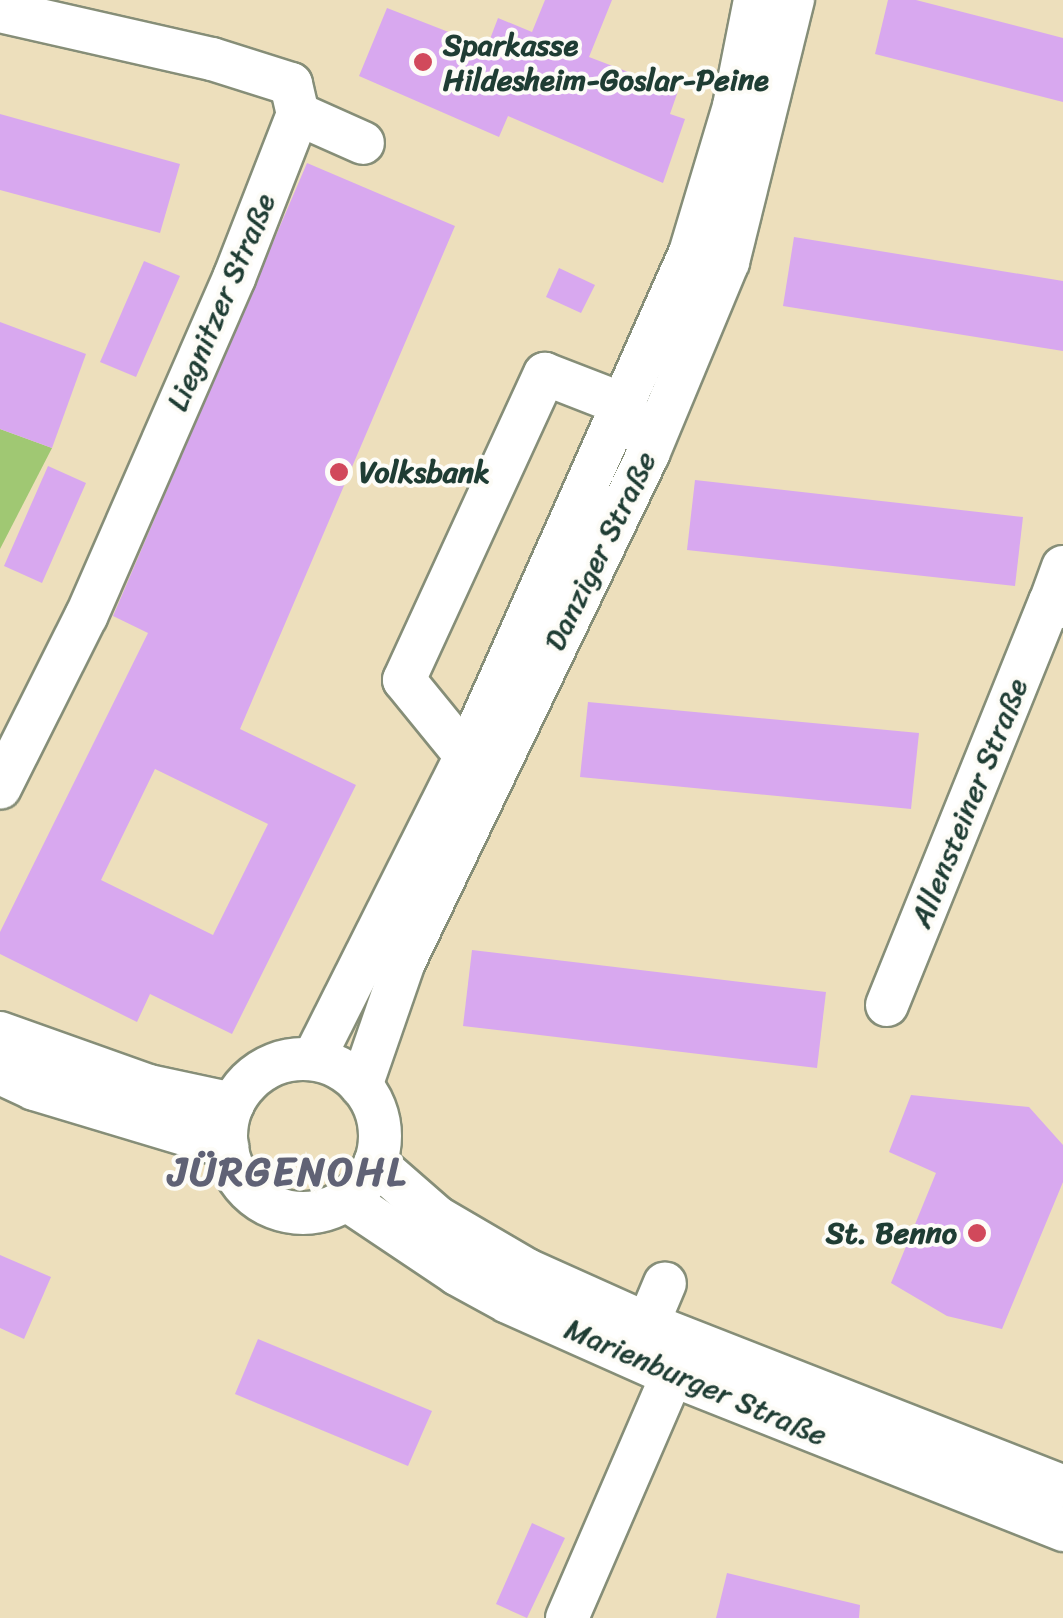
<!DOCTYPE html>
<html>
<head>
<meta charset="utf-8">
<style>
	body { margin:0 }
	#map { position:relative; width:1063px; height:1618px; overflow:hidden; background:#eddfbc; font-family:Sriracha,sans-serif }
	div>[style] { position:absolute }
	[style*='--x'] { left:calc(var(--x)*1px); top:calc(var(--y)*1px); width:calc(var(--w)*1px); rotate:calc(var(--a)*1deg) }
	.green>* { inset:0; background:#a0c873 }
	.building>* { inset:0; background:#d8a8ef }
	.roads { filter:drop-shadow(2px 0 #868e78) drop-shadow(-2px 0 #868e78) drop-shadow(0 2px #868e78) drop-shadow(0 -2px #868e78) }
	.minor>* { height:42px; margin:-21px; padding:0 21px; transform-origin:21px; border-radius:21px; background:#fff }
	.minor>.ring { margin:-21px; padding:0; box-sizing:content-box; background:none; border:42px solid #fff; border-radius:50% }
	.dots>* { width:28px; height:28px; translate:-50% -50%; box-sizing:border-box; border:5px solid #fdfcf7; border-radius:50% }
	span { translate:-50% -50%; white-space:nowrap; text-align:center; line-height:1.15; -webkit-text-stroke:8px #fdfcf7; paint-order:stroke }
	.poi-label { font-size:30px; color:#1f3d34; font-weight:700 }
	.left { translate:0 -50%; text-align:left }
	.right { translate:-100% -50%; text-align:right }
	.street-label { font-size:30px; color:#1f3d34 }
	.district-label { font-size:40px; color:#606275; font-weight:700; letter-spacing:2.5px }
</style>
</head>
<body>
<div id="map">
	<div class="green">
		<i style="clip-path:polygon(0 429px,52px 448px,0 549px)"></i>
	</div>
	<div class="building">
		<i style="clip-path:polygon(545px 0,612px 0,589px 57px,678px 91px,670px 114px,685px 119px,663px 183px,508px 116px,499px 137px,359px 76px,387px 8px,487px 47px,498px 18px,532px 32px)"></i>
		<i style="clip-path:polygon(888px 0,916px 0,1063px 38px,1063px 102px,875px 54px)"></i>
		<i style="clip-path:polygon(0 114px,180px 164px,160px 233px,0 190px)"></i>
		<i style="clip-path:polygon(evenodd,307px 163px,455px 226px,240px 729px,356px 785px,232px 1034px,150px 994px,137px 1022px,0 954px,0 932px,148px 633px,113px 616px,307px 163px,155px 769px,268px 824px,213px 935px,101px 880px,155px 769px)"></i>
		<i style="clip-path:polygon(794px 237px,1063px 281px,1063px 351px,783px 306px)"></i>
		<i style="clip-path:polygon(144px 261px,180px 276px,136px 377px,100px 362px)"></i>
		<i style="clip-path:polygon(559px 268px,595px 285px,581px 313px,546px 297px)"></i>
		<i style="clip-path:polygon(0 322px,86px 354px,52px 448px,0 429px)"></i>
		<i style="clip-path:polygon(48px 466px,86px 483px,42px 583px,4px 566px)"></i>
		<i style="clip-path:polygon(695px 480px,1023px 517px,1015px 586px,687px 550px)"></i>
		<i style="clip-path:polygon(588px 702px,919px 733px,911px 809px,580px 777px)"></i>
		<i style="clip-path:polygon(472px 950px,826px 992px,817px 1068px,463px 1026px)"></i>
		<i style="clip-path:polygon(911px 1095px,1029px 1107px,1063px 1145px,1063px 1182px,1002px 1329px,947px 1316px,891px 1283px,936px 1173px,889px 1152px)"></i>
		<i style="clip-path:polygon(0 1255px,51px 1277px,24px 1339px,0 1328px)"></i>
		<i style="clip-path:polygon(258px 1339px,432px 1411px,408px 1466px,235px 1394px)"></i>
		<i style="clip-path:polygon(532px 1523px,565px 1538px,527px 1618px,496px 1604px)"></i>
		<i style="clip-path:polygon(727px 1573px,860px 1605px,859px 1618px,716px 1618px)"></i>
	</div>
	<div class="roads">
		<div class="minor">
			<i style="--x:0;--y:11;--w:217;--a:12.8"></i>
			<i style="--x:212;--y:59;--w:83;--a:17.6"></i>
			<i style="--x:291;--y:84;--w:31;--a:77"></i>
			<i style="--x:298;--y:114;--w:176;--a:111.3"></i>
			<i style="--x:234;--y:278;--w:369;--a:113.6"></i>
			<i style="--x:86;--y:616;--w:192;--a:116.6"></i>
			<i style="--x:298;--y:114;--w:71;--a:24"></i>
			<i style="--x:1063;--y:567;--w:37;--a:110"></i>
			<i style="--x:1050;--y:602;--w:14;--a:21"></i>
			<i style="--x:466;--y:756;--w:98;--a:-129.2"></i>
			<i style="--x:404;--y:680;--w:337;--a:-65.3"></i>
			<i style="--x:545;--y:374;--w:86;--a:21.2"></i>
			<i style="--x:625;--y:405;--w:29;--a:65"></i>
			<i style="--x:887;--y:1005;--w:435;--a:-68"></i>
			<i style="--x:0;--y:1033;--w:158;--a:19.6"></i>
			<i style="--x:149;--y:1086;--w:86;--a:12.1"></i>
			<i style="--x:314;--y:1058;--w:338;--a:-63.3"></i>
			<i style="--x:466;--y:756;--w:551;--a:-66"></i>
			<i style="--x:690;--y:253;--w:153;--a:-73.3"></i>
			<i style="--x:734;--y:106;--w:108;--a:-78.8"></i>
			<i class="ring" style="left:226px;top:1059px;width:112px;height:112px"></i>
			<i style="--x:0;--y:1073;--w:38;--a:25"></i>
			<i style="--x:34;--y:1089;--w:202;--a:16.7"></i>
			<i style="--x:361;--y:1086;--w:131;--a:-70.9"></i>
			<i style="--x:404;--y:962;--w:564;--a:-64.34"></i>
			<i style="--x:648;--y:454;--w:208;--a:-67.4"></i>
			<i style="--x:728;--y:262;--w:270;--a:-76.1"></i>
			<i style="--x:375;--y:1163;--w:84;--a:41.1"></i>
			<i style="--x:438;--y:1218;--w:103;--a:30.3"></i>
			<i style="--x:527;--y:1270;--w:133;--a:24.1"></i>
			<i style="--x:648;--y:1324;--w:446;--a:21.4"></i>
			<i style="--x:347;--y:1200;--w:133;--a:33.9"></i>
			<i style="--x:457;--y:1274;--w:58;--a:28.8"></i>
			<i style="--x:508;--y:1302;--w:180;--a:24"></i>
			<i style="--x:672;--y:1375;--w:421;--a:21.6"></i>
			<i style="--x:638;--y:1347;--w:69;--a:-67.1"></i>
			<i style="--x:567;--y:1618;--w:290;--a:-66.6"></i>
		</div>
	</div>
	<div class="dots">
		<i style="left:423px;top:62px;background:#d1495b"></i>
		<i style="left:339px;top:472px;background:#d1495b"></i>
		<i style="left:977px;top:1233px;background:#d1495b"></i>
	</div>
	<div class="poi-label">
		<span class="left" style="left:443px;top:62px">Sparkasse<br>Hildesheim-Goslar-Peine</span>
		<span class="left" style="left:359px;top:472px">Volksbank</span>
		<span class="right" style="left:957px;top:1233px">St. Benno</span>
	</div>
	<div class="street-label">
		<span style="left:221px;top:302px;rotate:-67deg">Liegnitzer Straße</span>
		<span style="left:600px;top:551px;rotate:-64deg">Danziger Straße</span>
		<span style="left:969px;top:803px;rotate:-68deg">Allensteiner Straße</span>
		<span style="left:696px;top:1382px;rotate:23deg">Marienburger Straße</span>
	</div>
	<div class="district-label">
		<span style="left:288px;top:1172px">JÜRGENOHL</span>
	</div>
</div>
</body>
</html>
